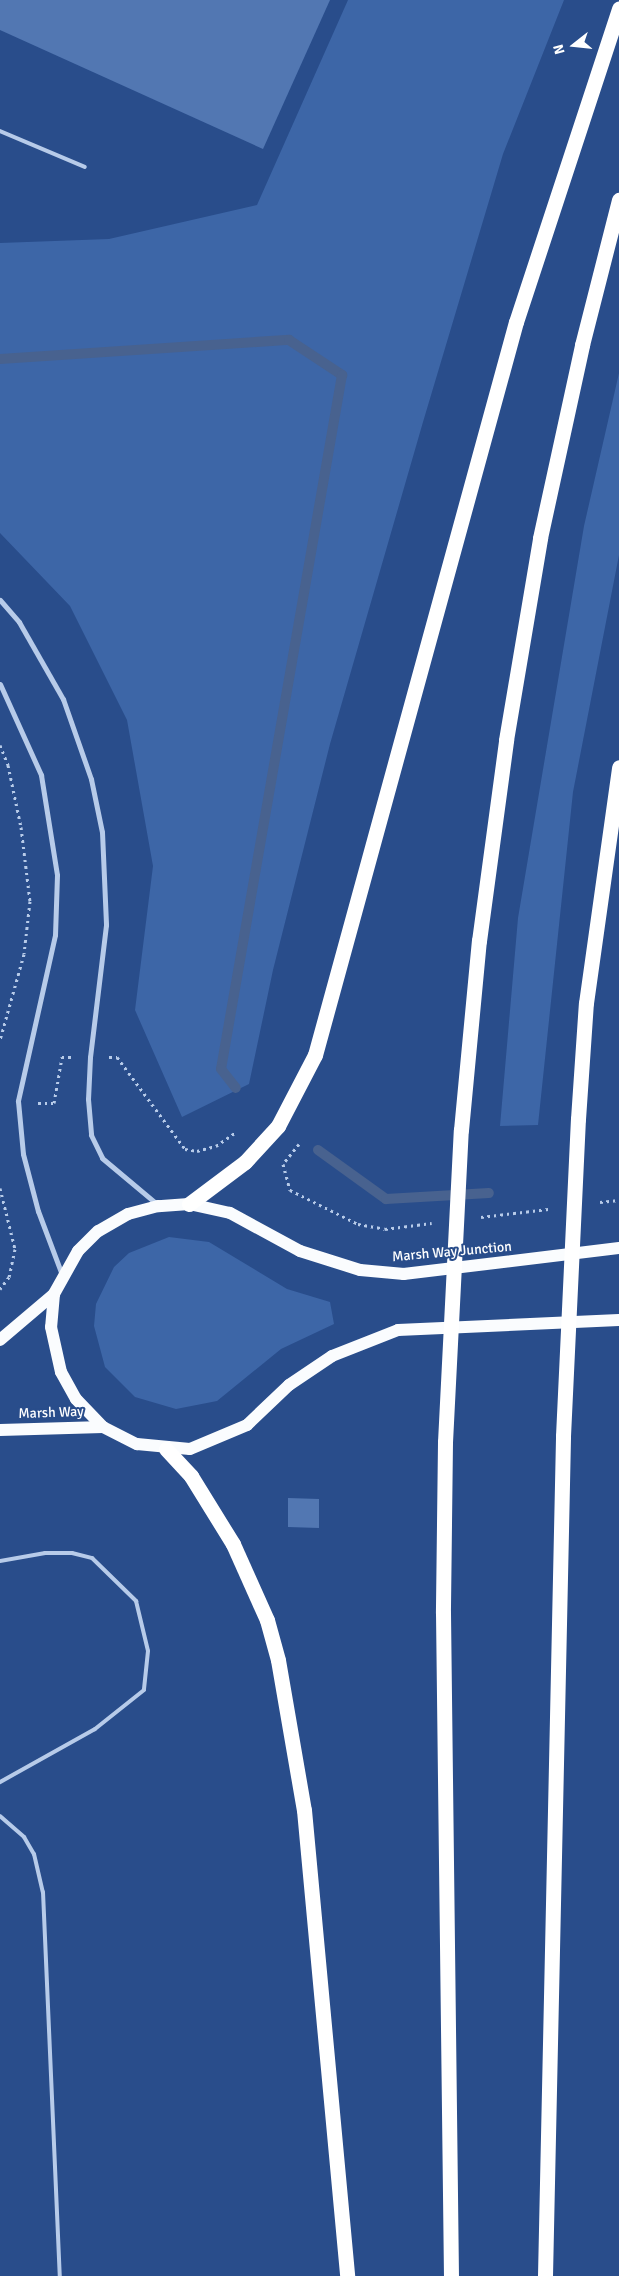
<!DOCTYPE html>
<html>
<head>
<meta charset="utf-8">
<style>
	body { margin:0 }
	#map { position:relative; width:619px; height:2276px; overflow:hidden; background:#294d8b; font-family:Signika,sans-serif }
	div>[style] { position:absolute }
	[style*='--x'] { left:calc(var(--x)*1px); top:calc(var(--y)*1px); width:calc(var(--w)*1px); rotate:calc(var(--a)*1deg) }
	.green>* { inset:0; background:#3d66a7 }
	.stream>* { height:10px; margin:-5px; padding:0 5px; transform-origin:5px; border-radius:5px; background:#48628f }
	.building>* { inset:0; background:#5277b2 }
	.path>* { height:3px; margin-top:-1.5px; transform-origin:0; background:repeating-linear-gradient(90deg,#b7cbe9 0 2.5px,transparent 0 6.5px) }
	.lane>* { height:4px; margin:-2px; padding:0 2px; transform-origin:2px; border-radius:2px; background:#b7cbe9 }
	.street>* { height:5px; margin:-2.5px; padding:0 2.5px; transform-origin:2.5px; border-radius:2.5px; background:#b7cbe9 }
	.primary>* { height:12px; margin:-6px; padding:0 6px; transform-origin:6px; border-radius:6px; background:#fafcfe }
	.highway>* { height:15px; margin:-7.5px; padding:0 7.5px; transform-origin:7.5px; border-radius:7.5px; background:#fff }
	.highway-bridge>* { height:15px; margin:-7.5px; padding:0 7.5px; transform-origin:7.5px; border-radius:7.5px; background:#fff }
	span { translate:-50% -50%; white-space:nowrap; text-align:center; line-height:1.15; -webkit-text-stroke:4px #294d8b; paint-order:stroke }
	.street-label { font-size:14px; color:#fff }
	.north { position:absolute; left:549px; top:20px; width:50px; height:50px; -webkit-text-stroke:4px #294d8b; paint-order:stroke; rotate:254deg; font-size:14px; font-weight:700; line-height:20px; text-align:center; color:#fff }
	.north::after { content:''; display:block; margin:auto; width:18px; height:22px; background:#fff; clip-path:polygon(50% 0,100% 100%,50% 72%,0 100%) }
</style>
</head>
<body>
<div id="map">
	<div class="green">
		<i style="clip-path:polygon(348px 0,564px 0,503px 154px,423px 422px,330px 744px,273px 970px,249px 1084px,182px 1117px,135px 1010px,153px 866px,127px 720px,70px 606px,0 533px,0 243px,109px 239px,257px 205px)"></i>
		<i style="clip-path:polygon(619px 373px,619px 555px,573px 792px,538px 1125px,500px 1126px,518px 918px,584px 526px)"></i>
		<i style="clip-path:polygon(169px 1237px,209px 1242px,287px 1289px,330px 1302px,334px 1324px,281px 1349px,217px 1401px,176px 1409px,135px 1397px,105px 1367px,94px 1326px,96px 1304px,114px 1267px,129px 1253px)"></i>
	</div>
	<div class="stream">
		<i style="--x:0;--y:359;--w:290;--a:-3.8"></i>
		<i style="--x:289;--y:340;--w:64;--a:33.4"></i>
		<i style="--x:342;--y:375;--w:704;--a:99.89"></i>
		<i style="--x:221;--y:1069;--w:24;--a:52"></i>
		<i style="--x:318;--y:1150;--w:84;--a:35.8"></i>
		<i style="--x:386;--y:1199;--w:103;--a:-3.3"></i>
	</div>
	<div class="building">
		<i style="clip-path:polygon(0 0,330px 0,263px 149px,0 30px)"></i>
		<i style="clip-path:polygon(288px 1498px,319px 1499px,319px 1528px,288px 1527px)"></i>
	</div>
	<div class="path">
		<i style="--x:0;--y:745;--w:22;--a:68"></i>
		<i style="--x:8;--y:765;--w:63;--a:78.2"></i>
		<i style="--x:21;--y:827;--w:75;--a:83.1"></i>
		<i style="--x:30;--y:901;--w:53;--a:96.5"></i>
		<i style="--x:24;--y:954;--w:89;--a:105.6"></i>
		<i style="--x:109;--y:1057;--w:8;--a:0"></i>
		<i style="--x:117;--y:1057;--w:114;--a:53.5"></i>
		<i style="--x:185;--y:1149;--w:12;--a:9"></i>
		<i style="--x:197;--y:1151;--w:20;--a:-15"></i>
		<i style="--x:216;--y:1146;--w:24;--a:-35"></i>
		<i style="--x:38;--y:1103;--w:16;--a:0"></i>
		<i style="--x:54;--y:1103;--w:47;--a:-80.1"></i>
		<i style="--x:62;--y:1057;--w:9;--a:0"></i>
		<i style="--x:299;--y:1144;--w:26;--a:129"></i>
		<i style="--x:283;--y:1164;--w:27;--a:75"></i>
		<i style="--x:290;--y:1190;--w:76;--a:26.6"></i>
		<i style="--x:358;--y:1224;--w:27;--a:10"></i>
		<i style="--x:385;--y:1229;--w:47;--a:-7.3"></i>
		<i style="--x:0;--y:1188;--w:63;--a:76.2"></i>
		<i style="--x:15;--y:1249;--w:29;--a:102"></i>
		<i style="--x:9;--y:1277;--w:15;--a:127"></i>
		<i style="--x:600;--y:1202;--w:19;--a:-6"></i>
		<i style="--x:481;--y:1217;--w:68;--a:-6.7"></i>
	</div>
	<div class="lane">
		<i style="--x:0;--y:131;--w:92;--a:23"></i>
		<i style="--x:0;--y:1561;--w:46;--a:-10.1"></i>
		<i style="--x:45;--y:1553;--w:27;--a:0"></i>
		<i style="--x:72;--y:1553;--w:21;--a:14"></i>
		<i style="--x:92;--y:1558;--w:62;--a:44.3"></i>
		<i style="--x:136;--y:1601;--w:51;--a:76.5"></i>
		<i style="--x:148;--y:1651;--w:39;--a:96"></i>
		<i style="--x:144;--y:1690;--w:63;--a:141.5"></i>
		<i style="--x:95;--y:1729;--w:109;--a:150.8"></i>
		<i style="--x:0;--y:1816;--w:32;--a:41"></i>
		<i style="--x:24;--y:1837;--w:20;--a:60"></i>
		<i style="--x:34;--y:1854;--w:39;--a:77"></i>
		<i style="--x:43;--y:1892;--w:384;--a:87.5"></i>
	</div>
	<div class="street">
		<i style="--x:0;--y:600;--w:29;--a:49"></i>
		<i style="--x:19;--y:622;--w:89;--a:60.3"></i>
		<i style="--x:63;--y:699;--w:85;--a:70.7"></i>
		<i style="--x:91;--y:779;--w:54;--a:78.3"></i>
		<i style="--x:102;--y:832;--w:93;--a:87.5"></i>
		<i style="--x:106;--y:925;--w:133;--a:96.9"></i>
		<i style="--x:90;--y:1057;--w:42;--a:92.7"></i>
		<i style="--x:88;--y:1099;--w:36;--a:85"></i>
		<i style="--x:91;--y:1135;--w:25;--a:64"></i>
		<i style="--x:102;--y:1158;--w:73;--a:40"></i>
		<i style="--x:0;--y:684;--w:100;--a:65.7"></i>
		<i style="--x:41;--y:775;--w:101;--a:80.9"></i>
		<i style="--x:57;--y:875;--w:60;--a:91.9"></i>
		<i style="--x:55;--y:935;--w:170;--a:102.6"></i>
		<i style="--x:18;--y:1101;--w:53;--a:84.6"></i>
		<i style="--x:23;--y:1154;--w:59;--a:75.3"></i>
		<i style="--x:38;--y:1211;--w:68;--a:69.4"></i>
	</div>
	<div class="primary">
		<i style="--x:619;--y:1248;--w:217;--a:173.1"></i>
		<i style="--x:404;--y:1274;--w:44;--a:-174.8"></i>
		<i style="--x:360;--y:1270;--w:63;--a:-162.4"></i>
		<i style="--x:300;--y:1251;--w:80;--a:-151.5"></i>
		<i style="--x:230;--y:1213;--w:42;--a:-167.6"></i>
		<i style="--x:189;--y:1204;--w:31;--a:176"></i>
		<i style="--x:158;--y:1206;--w:31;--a:165"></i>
		<i style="--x:128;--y:1214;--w:34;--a:150"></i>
		<i style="--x:98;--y:1231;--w:28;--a:135"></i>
		<i style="--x:78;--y:1251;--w:49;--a:119.2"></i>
		<i style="--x:54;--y:1294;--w:33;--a:95"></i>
		<i style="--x:51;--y:1327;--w:46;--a:77.5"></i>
		<i style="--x:61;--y:1372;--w:31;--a:61"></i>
		<i style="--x:76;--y:1399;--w:39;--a:46"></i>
		<i style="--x:103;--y:1427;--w:38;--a:27"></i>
		<i style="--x:137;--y:1444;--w:53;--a:5.4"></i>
		<i style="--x:190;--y:1449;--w:62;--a:-22.8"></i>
		<i style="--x:247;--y:1425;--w:58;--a:-43.6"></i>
		<i style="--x:289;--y:1385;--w:52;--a:-34"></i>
		<i style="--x:332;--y:1356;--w:71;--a:-21.5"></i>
		<i style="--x:398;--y:1330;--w:221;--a:-2.6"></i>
		<i style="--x:0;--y:1340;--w:71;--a:-40.4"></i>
		<i style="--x:0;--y:1430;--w:103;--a:-1.7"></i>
	</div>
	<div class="highway">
		<i style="--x:578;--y:1119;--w:116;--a:-86.1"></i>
		<i style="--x:586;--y:1003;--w:238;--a:-82"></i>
		<i style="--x:461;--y:1130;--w:190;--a:-84.6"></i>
		<i style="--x:479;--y:941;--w:203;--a:-82.3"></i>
		<i style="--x:506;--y:740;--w:205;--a:-80.4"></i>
		<i style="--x:540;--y:538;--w:198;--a:-77.7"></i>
		<i style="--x:582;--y:345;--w:150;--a:-75.7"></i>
		<i style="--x:189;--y:1204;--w:70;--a:-36.9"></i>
		<i style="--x:245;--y:1162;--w:49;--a:-47.5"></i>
		<i style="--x:278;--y:1126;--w:80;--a:-62.5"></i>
		<i style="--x:315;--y:1055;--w:760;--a:-74.67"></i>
		<i style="--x:516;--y:322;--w:330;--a:-71.8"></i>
		<i style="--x:445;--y:1442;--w:171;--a:90.7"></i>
		<i style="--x:443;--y:1613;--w:663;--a:89.31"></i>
		<i style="--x:166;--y:1449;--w:37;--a:47"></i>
		<i style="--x:191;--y:1476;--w:80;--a:58.3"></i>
		<i style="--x:233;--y:1544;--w:83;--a:65.9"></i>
		<i style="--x:267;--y:1620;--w:41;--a:74.6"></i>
		<i style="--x:278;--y:1660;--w:152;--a:80.2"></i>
		<i style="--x:304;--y:1810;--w:468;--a:84.7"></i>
		<i style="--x:545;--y:2276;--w:840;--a:-88.77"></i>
	</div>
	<div class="highway-bridge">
		<i style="--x:563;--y:1436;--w:317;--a:-87.3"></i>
		<i style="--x:445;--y:1442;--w:312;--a:-87.1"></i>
	</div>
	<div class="street-label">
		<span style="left:452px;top:1252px;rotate:-5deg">Marsh Way Junction</span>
		<span style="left:51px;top:1413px;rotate:-2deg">Marsh Way</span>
	</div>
	<div class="north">N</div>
</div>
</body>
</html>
